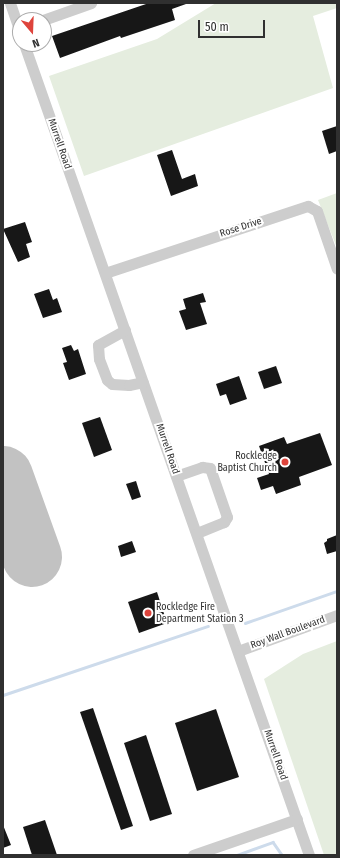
<!DOCTYPE html>
<html>
<head>
<meta charset="utf-8">
<style>
	body { margin:0 }
	#map { position:relative; width:340px; height:858px; overflow:hidden; background:#fff; font-family:"Fira Sans Condensed",sans-serif }
	div>[style] { position:absolute }
	[style*='--x'] { left:calc(var(--x)*1px); top:calc(var(--y)*1px); width:calc(var(--w)*1px); rotate:calc(var(--a)*1deg) }
	.green>* { inset:0; background:#e5eddf }
	.stream>* { height:2.5px; margin:-1.25px; padding:0 1.25px; transform-origin:1.25px; border-radius:1.25px; background:#cddbeb }
	.taxiway>* { height:24px; margin:-12px; padding:0 12px; transform-origin:12px; border-radius:12px; background:#c2c2c2 }
	.runway>* { height:60px; margin:-30px; padding:0 30px; transform-origin:30px; border-radius:30px; background:#c2c2c2 }
	.building>* { inset:0; background:#171717 }
	.minor>* { height:11px; margin:-5.5px; padding:0 5.5px; transform-origin:5.5px; border-radius:5.5px; background:#cdcdcd }
	.dots>* { width:11px; height:11px; translate:-50% -50%; box-sizing:border-box; border:2px solid #fff; border-radius:50% }
	span { translate:-50% -50%; white-space:nowrap; text-align:center; line-height:1.15; -webkit-text-stroke:4px #fff; paint-order:stroke }
	.street-label { font-size:10px; color:#303030 }
	.poi-label { font-size:10px; color:#303030 }
	.right { translate:-100% -50%; text-align:right }
	.left { translate:0 -50%; text-align:left }
	.frame { position:absolute; inset:0; border:4px solid #303030; pointer-events:none }
	.north { position:absolute; left:12px; top:12px; width:40px; height:40px; box-sizing:border-box; background:#fff; border:1px solid #acacac; border-radius:50%; rotate:161deg; font-size:11px; font-weight:700; line-height:16px; text-align:center; color:#303030 }
	.north::after { content:''; display:block; margin:auto; width:14px; height:18px; background:#de443c; clip-path:polygon(50% 0,100% 100%,50% 72%,0 100%) }
	.scale { position:absolute; left:198px; top:20px; width:67px; height:18px; box-sizing:border-box; border:2px solid #303030; border-top:0; padding-left:5px; font-size:12px; line-height:14px; white-space:nowrap; color:#303030; -webkit-text-stroke:3px #fff; paint-order:stroke }
</style>
</head>
<body>
<div id="map">
	<div class="green">
		<i style="clip-path:polygon(216px 3px,337px 3px,337px 8px,313px 16px,333px 88px,84px 176px,49px 76px,157px 39px)"></i>
		<i style="clip-path:polygon(337px 193px,337px 248px,318px 200px)"></i>
		<i style="clip-path:polygon(337px 641px,337px 855px,324px 855px,264px 679px,303px 654px)"></i>
	</div>
	<div class="stream">
		<i style="--x:245;--y:623;--w:97;--a:-19.2"></i>
		<i style="--x:3;--y:695;--w:216;--a:-18.6"></i>
		<i style="--x:237;--y:855;--w:38;--a:-20"></i>
		<i style="--x:273;--y:842;--w:16;--a:55"></i>
	</div>
	<div class="taxiway">
		<i style="--x:3;--y:549;--w:25;--a:-14"></i>
	</div>
	<div class="runway">
		<i style="--x:3;--y:476;--w:86;--a:70.3"></i>
	</div>
	<div class="building">
		<i style="clip-path:polygon(149px 3px,186px 4px,172px 9px,175px 20px,121px 38px,120px 36px,60px 58px,52px 36px)"></i>
		<i style="clip-path:polygon(337px 126px,337px 151px,329px 154px,322px 131px)"></i>
		<i style="clip-path:polygon(172px 150px,182px 179px,195px 174px,198px 186px,171px 196px,157px 155px)"></i>
		<i style="clip-path:polygon(25px 222px,32px 242px,26px 244px,30px 257px,18px 262px,3px 229px)"></i>
		<i style="clip-path:polygon(49px 289px,53px 300px,57px 298px,62px 312px,43px 318px,34px 294px)"></i>
		<i style="clip-path:polygon(203px 293px,206px 302px,200px 303px,207px 324px,186px 330px,179px 311px,186px 309px,183px 299px)"></i>
		<i style="clip-path:polygon(71px 345px,74px 351px,78px 349px,86px 374px,69px 380px,63px 363px,67px 362px,62px 348px)"></i>
		<i style="clip-path:polygon(276px 366px,282px 383px,264px 389px,258px 372px)"></i>
		<i style="clip-path:polygon(239px 376px,247px 399px,230px 405px,226px 394px,220px 396px,216px 384px)"></i>
		<i style="clip-path:polygon(100px 417px,112px 450px,94px 457px,82px 423px)"></i>
		<i style="clip-path:polygon(320px 433px,332px 465px,299px 477px,301px 485px,276px 494px,273px 486px,261px 490px,257px 478px,269px 474px,259px 446px,284px 437px,287px 444px)"></i>
		<i style="clip-path:polygon(136px 481px,141px 497px,132px 500px,126px 484px)"></i>
		<i style="clip-path:polygon(337px 535px,337px 551px,327px 554px,324px 543px,327px 541px,327px 539px)"></i>
		<i style="clip-path:polygon(132px 541px,136px 552px,121px 557px,118px 546px)"></i>
		<i style="clip-path:polygon(157px 592px,167px 623px,139px 633px,128px 602px)"></i>
		<i style="clip-path:polygon(93px 708px,133px 826px,121px 830px,80px 712px)"></i>
		<i style="clip-path:polygon(216px 709px,239px 777px,197px 791px,175px 723px)"></i>
		<i style="clip-path:polygon(146px 735px,172px 814px,150px 821px,124px 743px)"></i>
		<i style="clip-path:polygon(45px 820px,57px 855px,32px 855px,23px 827px)"></i>
		<i style="clip-path:polygon(3px 825px,11px 845px,3px 848px)"></i>
	</div>
	<div class="minor">
		<i style="--x:10;--y:3;--w:31;--a:71"></i>
		<i style="--x:43;--y:20;--w:51;--a:-19.5"></i>
		<i style="--x:24;--y:44;--w:860;--a:70.64"></i>
		<i style="--x:105;--y:273;--w:214;--a:-18.3"></i>
		<i style="--x:308;--y:206;--w:10;--a:29"></i>
		<i style="--x:317;--y:211;--w:61;--a:71"></i>
		<i style="--x:125;--y:330;--w:31;--a:151"></i>
		<i style="--x:98;--y:345;--w:14;--a:86"></i>
		<i style="--x:99;--y:359;--w:22;--a:69"></i>
		<i style="--x:107;--y:380;--w:6;--a:39"></i>
		<i style="--x:112;--y:384;--w:17;--a:3"></i>
		<i style="--x:129;--y:385;--w:14;--a:-12"></i>
		<i style="--x:176;--y:476;--w:28;--a:-19"></i>
		<i style="--x:202;--y:467;--w:8;--a:7"></i>
		<i style="--x:210;--y:468;--w:52;--a:70.9"></i>
		<i style="--x:227;--y:517;--w:6;--a:121"></i>
		<i style="--x:224;--y:522;--w:29;--a:158"></i>
		<i style="--x:238;--y:651;--w:105;--a:-20"></i>
		<i style="--x:193;--y:855;--w:110;--a:-19.1"></i>
	</div>
	<div class="dots">
		<i style="left:285px;top:462px;background:#de443c"></i>
		<i style="left:148px;top:613px;background:#de443c"></i>
	</div>
	<div class="street-label">
		<span style="left:59px;top:144px;rotate:71deg">Murrell Road</span>
		<span style="left:241px;top:228px;rotate:-18deg">Rose Drive</span>
		<span style="left:167px;top:449px;rotate:71deg">Murrell Road</span>
		<span style="left:288px;top:633px;rotate:-20deg">Roy Wall Boulevard</span>
		<span style="left:275px;top:755px;rotate:71deg">Murrell Road</span>
	</div>
	<div class="poi-label">
		<span class="right" style="left:277px;top:462px">Rockledge<br>Baptist Church</span>
		<span class="left" style="left:156px;top:613px">Rockledge Fire<br>Department Station 3</span>
	</div>
	<div class="frame"></div>
	<div class="north">N</div>
	<div class="scale">50 m</div>
</div>
</body>
</html>
